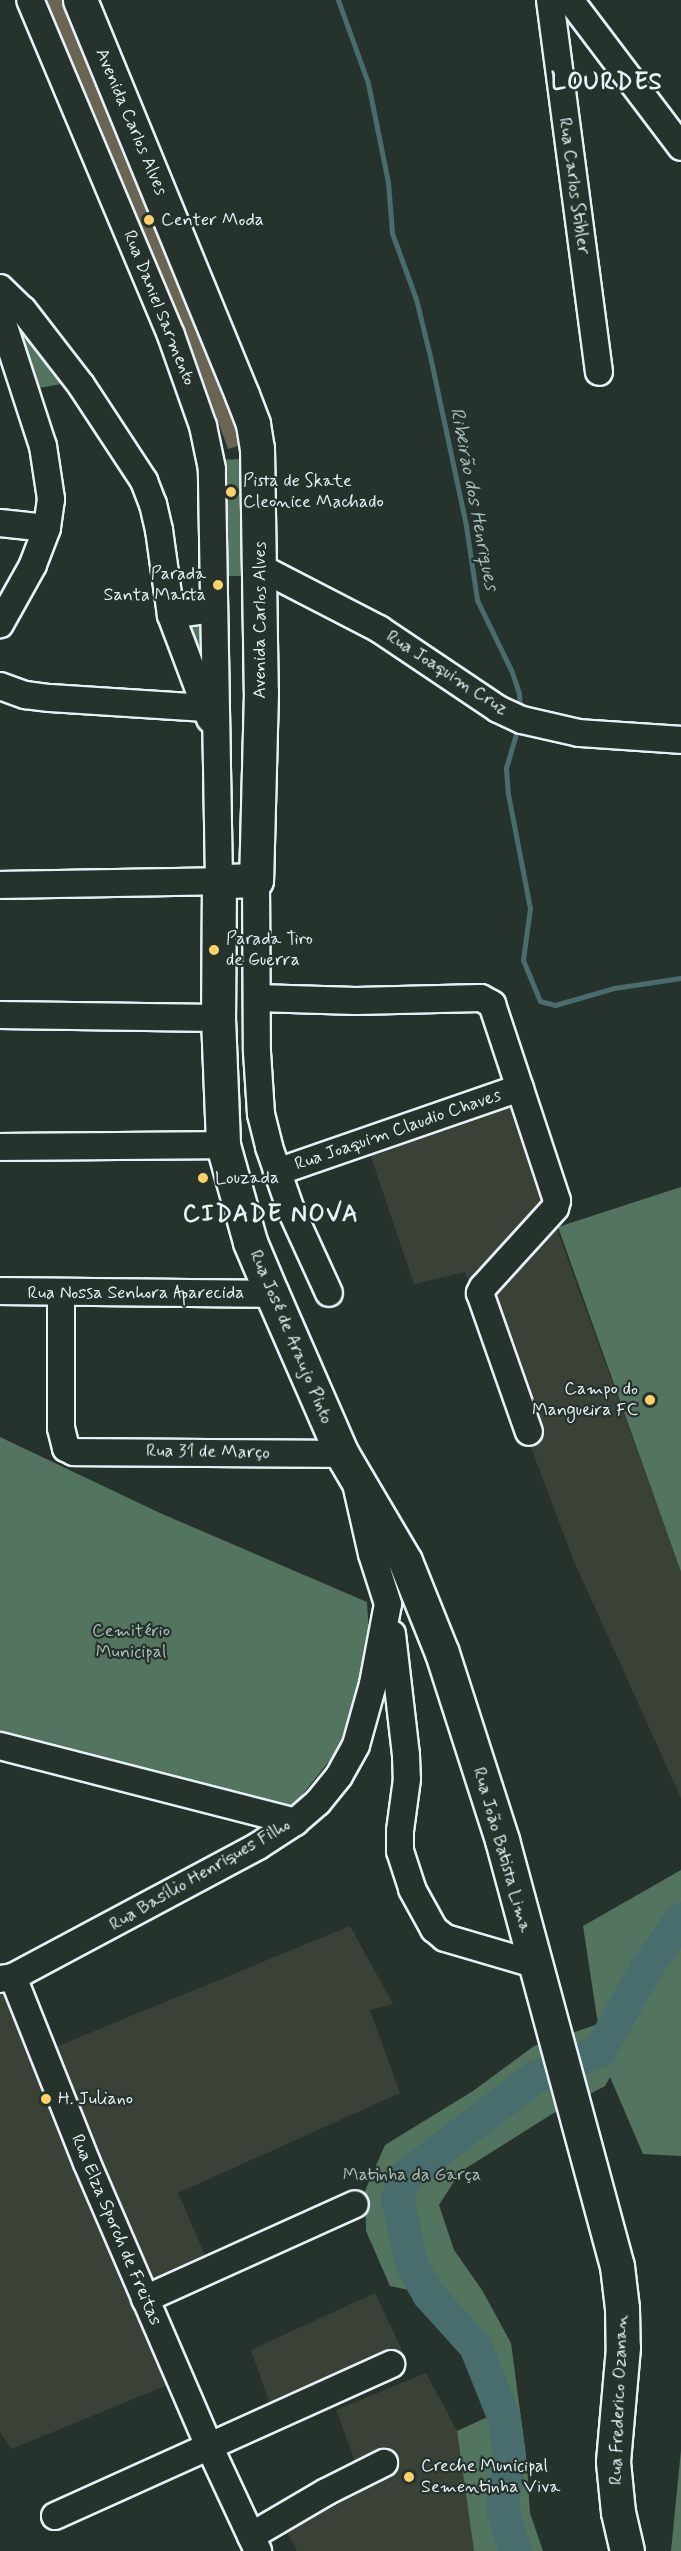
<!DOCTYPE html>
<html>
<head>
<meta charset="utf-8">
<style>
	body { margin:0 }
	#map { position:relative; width:681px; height:2551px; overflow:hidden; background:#26332d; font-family:Mynerve,sans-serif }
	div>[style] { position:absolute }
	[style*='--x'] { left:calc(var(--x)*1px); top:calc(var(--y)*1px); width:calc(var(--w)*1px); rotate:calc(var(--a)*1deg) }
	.built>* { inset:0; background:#3a4238 }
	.green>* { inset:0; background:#53745e }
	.stream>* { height:5px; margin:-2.5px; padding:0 2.5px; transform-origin:2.5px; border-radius:2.5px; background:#496d6d }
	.river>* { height:33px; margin:-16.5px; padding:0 16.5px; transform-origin:16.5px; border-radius:16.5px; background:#496d6d }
	.building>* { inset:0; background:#6a6453 }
	.roads { filter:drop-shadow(2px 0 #e8f1f8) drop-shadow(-2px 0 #e8f1f8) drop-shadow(0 2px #e8f1f8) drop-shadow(0 -2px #e8f1f8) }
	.minor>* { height:26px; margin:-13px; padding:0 13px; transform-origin:13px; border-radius:13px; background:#26332d }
	.major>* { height:33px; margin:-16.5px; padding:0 16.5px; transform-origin:16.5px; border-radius:16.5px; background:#26332d }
	.dots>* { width:16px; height:16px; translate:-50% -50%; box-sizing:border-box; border:3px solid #26332d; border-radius:50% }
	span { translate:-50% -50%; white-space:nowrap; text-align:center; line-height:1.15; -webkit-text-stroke:4.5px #26332d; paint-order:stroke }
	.street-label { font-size:18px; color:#e8f1f8 }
	.poi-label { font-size:18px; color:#e8f1f8 }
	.left { translate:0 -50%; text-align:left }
	.right { translate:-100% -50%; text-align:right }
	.park-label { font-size:18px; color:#acbfba }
	.water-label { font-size:20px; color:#a8bcc0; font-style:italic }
	.district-label { font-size:24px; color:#e8f1f8; font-weight:700; letter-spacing:1.5px }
</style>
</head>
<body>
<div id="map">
	<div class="built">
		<i style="clip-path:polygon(510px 1100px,681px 1572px,681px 1798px,573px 1559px,465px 1272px,414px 1284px,369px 1151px)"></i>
		<i style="clip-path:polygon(350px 1926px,393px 2004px,370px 2010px,400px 2093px,178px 2193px,211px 2269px,153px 2295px,180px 2380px,11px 2449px,0 2432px,0 1983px,46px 2051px)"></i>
		<i style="clip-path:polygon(375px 2293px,403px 2352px,351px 2383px,275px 2418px,251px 2350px)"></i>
		<i style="clip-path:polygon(426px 2373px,457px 2431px,474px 2551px,297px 2551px,281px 2519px,360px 2475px,336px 2410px)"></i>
	</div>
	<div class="green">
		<i style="clip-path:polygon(8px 316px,28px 325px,67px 383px,33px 389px)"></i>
		<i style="clip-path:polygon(242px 459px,250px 576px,220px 576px,214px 460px)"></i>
		<i style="clip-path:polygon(204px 619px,208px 702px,179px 624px)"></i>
		<i style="clip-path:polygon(681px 1187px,681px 1572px,558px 1227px)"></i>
		<i style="clip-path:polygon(0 1437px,160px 1513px,367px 1602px,370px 1651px,345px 1741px,291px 1809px,0 1743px)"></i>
		<i style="clip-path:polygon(681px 1870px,681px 2156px,643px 2154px,610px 2077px,605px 2086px,552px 2114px,460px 2172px,439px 2205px,454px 2250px,482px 2290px,511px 2343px,527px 2464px,530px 2513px,543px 2551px,474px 2551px,457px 2431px,492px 2415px,475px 2346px,428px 2294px,390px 2286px,366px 2231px,365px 2191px,385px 2145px,473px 2091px,534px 2046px,598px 2024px,583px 1926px)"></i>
		<i style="clip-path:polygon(681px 2450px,681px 2551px,671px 2551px)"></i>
	</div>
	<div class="stream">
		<i style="--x:338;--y:0;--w:88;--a:70.1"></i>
		<i style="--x:368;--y:83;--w:101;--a:78.6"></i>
		<i style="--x:388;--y:182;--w:51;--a:85.5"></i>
		<i style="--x:392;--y:233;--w:70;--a:70"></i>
		<i style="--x:416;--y:299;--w:59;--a:76.2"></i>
		<i style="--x:430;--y:356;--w:174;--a:78"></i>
		<i style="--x:466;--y:526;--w:75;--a:81.5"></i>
		<i style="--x:477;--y:600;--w:80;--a:64.1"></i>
		<i style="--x:512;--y:672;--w:23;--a:72"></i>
		<i style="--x:519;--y:694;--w:18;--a:87"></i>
		<i style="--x:518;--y:727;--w:43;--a:106.3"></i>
		<i style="--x:506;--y:768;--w:26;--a:86"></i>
		<i style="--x:508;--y:794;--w:116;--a:79.1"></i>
		<i style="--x:530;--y:908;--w:52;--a:97.7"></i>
		<i style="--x:523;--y:960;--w:44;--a:67.5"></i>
		<i style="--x:540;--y:1001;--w:16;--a:15"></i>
		<i style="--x:555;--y:1005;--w:61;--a:-16.1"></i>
		<i style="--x:614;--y:988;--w:68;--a:-8.5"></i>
	</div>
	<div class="river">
		<i style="--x:515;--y:2551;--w:44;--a:-107.2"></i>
		<i style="--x:502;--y:2509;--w:54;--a:-82.6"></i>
		<i style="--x:509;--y:2455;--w:37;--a:-98"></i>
		<i style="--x:504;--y:2418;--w:78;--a:-111.9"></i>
		<i style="--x:475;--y:2346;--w:70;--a:-132.1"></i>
		<i style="--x:428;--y:2294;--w:33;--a:-119"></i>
		<i style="--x:412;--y:2265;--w:68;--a:-102.8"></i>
		<i style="--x:397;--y:2199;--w:24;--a:-71"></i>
		<i style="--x:405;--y:2176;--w:165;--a:-37.4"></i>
		<i style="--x:536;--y:2076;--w:68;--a:-21.6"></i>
		<i style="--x:599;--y:2051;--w:94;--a:-60.7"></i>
		<i style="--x:645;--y:1969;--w:62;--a:-54.8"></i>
	</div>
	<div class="building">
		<i style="clip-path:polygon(47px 0,62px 0,225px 402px,235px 429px,238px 446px,228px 449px,185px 329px)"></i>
	</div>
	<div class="roads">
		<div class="minor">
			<i style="--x:550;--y:0;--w:375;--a:82.5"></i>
			<i style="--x:570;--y:0;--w:184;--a:52.9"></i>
			<i style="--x:0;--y:288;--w:32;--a:44"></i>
			<i style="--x:23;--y:310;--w:95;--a:52.3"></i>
			<i style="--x:81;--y:385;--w:115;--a:56.7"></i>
			<i style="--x:144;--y:481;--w:25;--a:69"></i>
			<i style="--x:153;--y:504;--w:27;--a:77"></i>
			<i style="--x:159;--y:530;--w:86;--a:82"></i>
			<i style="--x:171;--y:615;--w:42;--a:-8.1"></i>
			<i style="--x:0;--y:314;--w:139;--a:72"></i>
			<i style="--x:43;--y:446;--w:54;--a:81.4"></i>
			<i style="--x:51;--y:499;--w:29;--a:98"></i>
			<i style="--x:47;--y:528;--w:40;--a:111"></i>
			<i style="--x:33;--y:565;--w:68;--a:119.2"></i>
			<i style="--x:0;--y:523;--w:47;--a:6.1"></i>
			<i style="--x:261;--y:568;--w:133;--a:27.3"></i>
			<i style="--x:379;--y:629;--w:143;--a:33.9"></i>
			<i style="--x:498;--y:709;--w:26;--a:25"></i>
			<i style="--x:522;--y:720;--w:58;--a:12.8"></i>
			<i style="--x:579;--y:733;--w:102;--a:3.9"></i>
			<i style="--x:171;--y:615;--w:111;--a:69.4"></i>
			<i style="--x:0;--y:686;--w:27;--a:20"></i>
			<i style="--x:25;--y:695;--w:25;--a:7"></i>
			<i style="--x:50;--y:698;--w:156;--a:3.7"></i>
			<i style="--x:256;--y:880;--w:172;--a:89.7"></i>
			<i style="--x:257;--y:1052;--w:62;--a:86.3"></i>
			<i style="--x:261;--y:1114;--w:34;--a:76"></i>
			<i style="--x:269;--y:1147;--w:67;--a:70.8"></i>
			<i style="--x:291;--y:1210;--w:91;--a:65.4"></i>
			<i style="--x:0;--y:885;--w:219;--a:-1"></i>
			<i style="--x:219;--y:881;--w:412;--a:-91"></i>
			<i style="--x:212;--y:469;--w:44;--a:-101.8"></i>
			<i style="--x:203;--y:426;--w:96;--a:-109.4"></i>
			<i style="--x:171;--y:335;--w:363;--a:-112.8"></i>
			<i style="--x:257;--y:998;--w:99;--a:1.7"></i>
			<i style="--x:356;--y:1001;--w:125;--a:-1.4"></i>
			<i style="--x:481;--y:998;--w:13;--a:29"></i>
			<i style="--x:492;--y:1004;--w:207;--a:71.7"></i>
			<i style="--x:557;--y:1201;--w:7;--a:106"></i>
			<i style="--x:555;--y:1208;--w:107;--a:132.3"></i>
			<i style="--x:483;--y:1287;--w:7;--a:117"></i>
			<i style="--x:480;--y:1293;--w:147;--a:70.6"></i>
			<i style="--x:0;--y:1015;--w:218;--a:0.8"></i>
			<i style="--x:0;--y:1147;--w:223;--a:-0.5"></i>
			<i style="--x:277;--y:1172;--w:257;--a:-19.1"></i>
			<i style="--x:0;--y:1291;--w:272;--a:0.6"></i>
			<i style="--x:61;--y:1293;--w:135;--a:90"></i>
			<i style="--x:61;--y:1428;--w:21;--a:76"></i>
			<i style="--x:66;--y:1448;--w:9;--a:27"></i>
			<i style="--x:74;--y:1452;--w:268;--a:0.4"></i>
			<i style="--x:392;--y:1634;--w:122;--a:83.4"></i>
			<i style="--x:406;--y:1755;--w:24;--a:88"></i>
			<i style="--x:407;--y:1779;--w:52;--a:97.7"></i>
			<i style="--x:400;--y:1831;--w:20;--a:90"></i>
			<i style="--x:400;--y:1851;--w:40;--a:72"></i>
			<i style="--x:412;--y:1889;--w:46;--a:61.2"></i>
			<i style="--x:434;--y:1929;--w:14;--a:39"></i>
			<i style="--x:445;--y:1938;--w:93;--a:16.3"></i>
			<i style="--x:0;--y:1746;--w:305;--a:14.4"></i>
			<i style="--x:13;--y:1977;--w:200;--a:68.3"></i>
			<i style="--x:87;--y:2163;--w:310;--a:66.7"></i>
			<i style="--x:210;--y:2448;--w:114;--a:65"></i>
			<i style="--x:0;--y:1979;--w:13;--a:-9"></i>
			<i style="--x:13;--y:1977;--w:278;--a:-28.1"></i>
			<i style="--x:258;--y:1846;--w:44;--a:-33"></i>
			<i style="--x:295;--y:1822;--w:30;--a:-41"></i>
			<i style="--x:318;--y:1802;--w:33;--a:-51"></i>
			<i style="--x:339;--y:1776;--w:35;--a:-61"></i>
			<i style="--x:356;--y:1745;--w:63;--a:-74.4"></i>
			<i style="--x:373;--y:1684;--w:81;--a:-79.4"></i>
			<i style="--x:388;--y:1604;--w:52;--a:-107.7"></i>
			<i style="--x:372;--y:1554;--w:68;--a:-102.8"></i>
			<i style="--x:145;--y:2299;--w:230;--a:-24.3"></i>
			<i style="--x:55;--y:2516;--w:369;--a:-24.3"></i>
			<i style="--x:251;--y:2536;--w:87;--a:-30.4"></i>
			<i style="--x:326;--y:2492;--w:65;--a:-26.6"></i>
		</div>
		<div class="major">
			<i style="--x:80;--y:0;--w:427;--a:67.7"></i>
			<i style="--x:242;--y:395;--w:31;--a:69"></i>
			<i style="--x:253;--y:424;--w:24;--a:81"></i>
			<i style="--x:257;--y:448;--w:244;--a:89.1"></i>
			<i style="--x:261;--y:692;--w:188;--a:91.5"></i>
			<i style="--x:256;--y:880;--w:37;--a:178"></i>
			<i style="--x:219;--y:881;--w:137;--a:90.4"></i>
			<i style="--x:218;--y:1018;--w:127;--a:87.7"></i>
			<i style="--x:223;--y:1145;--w:101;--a:74.4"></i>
			<i style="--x:250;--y:1242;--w:56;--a:67.1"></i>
			<i style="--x:272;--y:1294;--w:175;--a:66.4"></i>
			<i style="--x:342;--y:1454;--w:124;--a:59.5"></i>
			<i style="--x:405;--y:1561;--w:99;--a:68.1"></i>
			<i style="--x:442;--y:1653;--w:196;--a:72.2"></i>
			<i style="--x:502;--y:1840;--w:441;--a:74.9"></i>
			<i style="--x:617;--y:2266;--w:42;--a:83.2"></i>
			<i style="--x:622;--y:2308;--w:39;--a:89"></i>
			<i style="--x:623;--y:2347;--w:115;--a:95"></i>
			<i style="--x:613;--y:2462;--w:50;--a:84.3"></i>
			<i style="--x:618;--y:2512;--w:40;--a:77"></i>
		</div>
	</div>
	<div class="dots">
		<i style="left:149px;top:220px;background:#ffd166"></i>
		<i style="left:231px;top:492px;background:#ffd166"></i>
		<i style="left:218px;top:585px;background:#ffd166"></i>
		<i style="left:214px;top:950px;background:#ffd166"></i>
		<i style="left:203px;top:1178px;background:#ffd166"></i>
		<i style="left:650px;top:1400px;background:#ffd166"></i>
		<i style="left:46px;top:2099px;background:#ffd166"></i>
		<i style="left:409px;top:2477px;background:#ffd166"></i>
	</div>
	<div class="street-label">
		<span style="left:131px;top:122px;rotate:67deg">Avenida Carlos Alves</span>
		<span style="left:574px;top:186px;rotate:82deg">Rua Carlos Stibler</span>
		<span style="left:159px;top:308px;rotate:68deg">Rua Daniel Sarmento</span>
		<span style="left:260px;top:620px;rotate:-90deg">Avenida Carlos Alves</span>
		<span style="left:447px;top:673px;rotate:33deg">Rua Joaquim Cruz</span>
		<span style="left:398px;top:1130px;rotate:-19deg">Rua Joaquim Claudio Chaves</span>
		<span style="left:136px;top:1293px">Rua Nossa Senhora Aparecida</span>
		<span style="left:291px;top:1337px;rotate:67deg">Rua José de Araujo Pinto</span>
		<span style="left:208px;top:1452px;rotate:1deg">Rua 31 de Março</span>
		<span style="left:502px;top:1850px;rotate:74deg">Rua João Batista Lima</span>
		<span style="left:200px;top:1875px;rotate:-30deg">Rua Basílio Henriques Filho</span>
		<span style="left:116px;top:2230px;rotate:67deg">Rua Elza Sporch de Freitas</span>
		<span style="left:619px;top:2400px;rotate:-88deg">Rua Frederico Ozanan</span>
	</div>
	<div class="poi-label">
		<span class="left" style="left:161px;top:220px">Center Moda</span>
		<span class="left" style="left:243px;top:492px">Pista de Skate<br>Cleonice Machado</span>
		<span class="right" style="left:206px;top:585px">Parada<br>Santa Marta</span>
		<span class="left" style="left:226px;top:950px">Parada Tiro<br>de Guerra</span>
		<span class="left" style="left:215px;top:1178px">Louzada</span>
		<span class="right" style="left:638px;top:1400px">Campo do<br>Mangueira FC</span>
		<span class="left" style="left:58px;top:2099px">H. Juliano</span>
		<span class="left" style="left:421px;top:2477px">Creche Municipal<br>Sementinha Viva</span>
	</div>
	<div class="park-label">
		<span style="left:131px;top:1642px">Cemitério<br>Municipal</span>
		<span style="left:412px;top:2175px">Matinha da Garça</span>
	</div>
	<div class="water-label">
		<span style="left:474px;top:499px;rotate:79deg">Ribeirão dos Henriques</span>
	</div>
	<div class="district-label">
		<span style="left:607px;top:83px">LOURDES</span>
		<span style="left:271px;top:1215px">CIDADE NOVA</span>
	</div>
</div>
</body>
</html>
